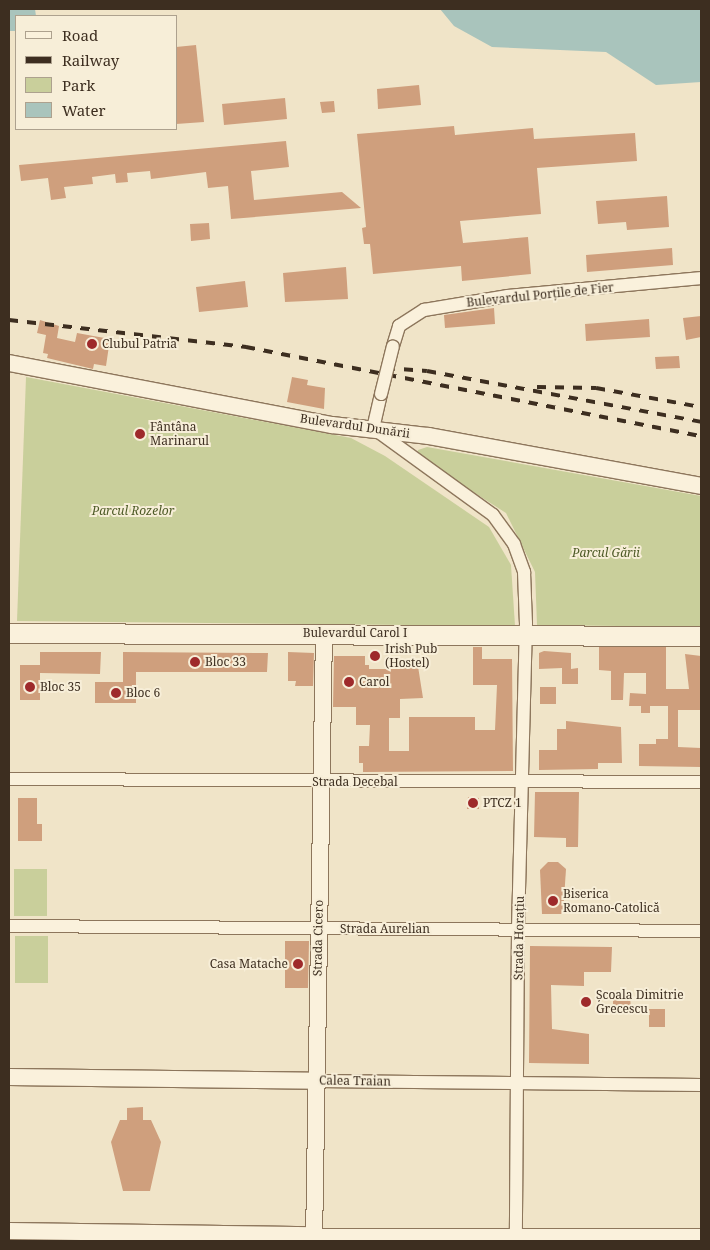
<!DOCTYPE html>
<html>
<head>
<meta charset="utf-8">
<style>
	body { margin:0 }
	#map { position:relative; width:710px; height:1250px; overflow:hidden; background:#f0e4c8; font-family:"Noto Serif",serif }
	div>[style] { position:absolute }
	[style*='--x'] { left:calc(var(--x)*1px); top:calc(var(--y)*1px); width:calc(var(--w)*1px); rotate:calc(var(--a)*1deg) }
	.green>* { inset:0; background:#c9cf9b }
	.water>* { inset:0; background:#a9c4bc }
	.building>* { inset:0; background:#cf9f7d }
	.roads { filter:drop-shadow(1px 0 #8d765c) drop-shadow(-1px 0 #8d765c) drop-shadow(0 1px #8d765c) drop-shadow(0 -1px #8d765c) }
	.minor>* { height:12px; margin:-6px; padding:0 6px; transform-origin:6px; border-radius:6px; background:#faf1dc }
	.tertiary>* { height:16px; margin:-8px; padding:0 8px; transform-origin:8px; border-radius:8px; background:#faf1dc }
	.secondary>* { height:19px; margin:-9.5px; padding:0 9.5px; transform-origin:9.5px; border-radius:9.5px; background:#faf1dc }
	.rail>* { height:4px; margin-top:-2px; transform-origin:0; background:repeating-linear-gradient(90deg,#3d2e20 0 9px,transparent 0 18px) }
	.bridges { filter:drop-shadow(1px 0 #8d765c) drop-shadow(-1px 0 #8d765c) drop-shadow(0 1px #8d765c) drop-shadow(0 -1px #8d765c) }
	.minor-bridge>* { height:12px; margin:-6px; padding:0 6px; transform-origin:6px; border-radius:6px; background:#faf1dc }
	.dots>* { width:14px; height:14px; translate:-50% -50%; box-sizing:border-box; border:2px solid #f7eed8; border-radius:50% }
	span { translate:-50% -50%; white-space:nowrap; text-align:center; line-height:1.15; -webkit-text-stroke:4px #f7eed8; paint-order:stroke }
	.street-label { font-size:12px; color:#3d2e20 }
	.poi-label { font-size:12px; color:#3d2e20 }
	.left { translate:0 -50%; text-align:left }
	.right { translate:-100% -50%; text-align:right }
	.park-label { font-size:12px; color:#4d5a26; font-style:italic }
	.frame { position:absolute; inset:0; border:10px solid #3d2e20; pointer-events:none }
	.legend { position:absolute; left:15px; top:15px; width:162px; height:115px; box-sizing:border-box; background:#f7eed8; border:1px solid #ada18e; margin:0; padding:6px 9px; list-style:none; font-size:15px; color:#3d2e20 }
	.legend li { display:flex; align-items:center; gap:10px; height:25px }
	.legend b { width:25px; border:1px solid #ada18e }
</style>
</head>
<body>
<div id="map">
	<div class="green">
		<i style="clip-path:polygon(26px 377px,351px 438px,385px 456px,489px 527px,511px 565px,515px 626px,17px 621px)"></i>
		<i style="clip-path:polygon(427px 447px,701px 496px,701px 627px,537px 625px,535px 572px,506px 513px,417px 456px,418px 450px)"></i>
		<i style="clip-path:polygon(14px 869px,47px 869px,47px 916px,14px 916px)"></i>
		<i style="clip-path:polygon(15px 936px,48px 936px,48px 983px,15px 983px)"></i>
	</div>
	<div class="water">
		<i style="clip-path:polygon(9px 9px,35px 9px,36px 16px,16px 16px,16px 31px,9px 31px)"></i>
		<i style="clip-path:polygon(440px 9px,701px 9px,701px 82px,656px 85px,606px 52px,492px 47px,454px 26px)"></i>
	</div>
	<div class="building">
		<i style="clip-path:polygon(196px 45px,204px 122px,176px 124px,176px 47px)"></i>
		<i style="clip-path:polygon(419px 85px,421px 105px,378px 109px,377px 89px)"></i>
		<i style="clip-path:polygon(285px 98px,287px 119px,224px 125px,222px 104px)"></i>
		<i style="clip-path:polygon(334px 101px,335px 112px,322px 113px,320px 102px)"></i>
		<i style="clip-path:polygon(454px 126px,455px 135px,533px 128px,534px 139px,635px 133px,637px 161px,537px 168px,541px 214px,460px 221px,463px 243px,528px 237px,531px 274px,462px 281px,461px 266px,373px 274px,370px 244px,364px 244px,362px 228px,366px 227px,357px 134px)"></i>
		<i style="clip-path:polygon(286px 141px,289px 167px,251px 171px,254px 200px,342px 192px,361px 208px,231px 219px,228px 186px,208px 188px,206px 172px,151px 179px,150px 171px,127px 173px,128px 182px,116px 183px,115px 174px,92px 177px,93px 184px,64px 187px,66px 198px,51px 200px,48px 178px,21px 181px,19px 165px)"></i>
		<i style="clip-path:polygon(667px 196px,669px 227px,627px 230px,626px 222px,598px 224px,596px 201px)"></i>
		<i style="clip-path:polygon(209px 223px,210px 239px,191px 241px,190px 224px)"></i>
		<i style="clip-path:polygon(672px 248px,673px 265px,587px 272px,586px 255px)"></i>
		<i style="clip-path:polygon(346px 267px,348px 299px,285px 302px,283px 273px)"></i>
		<i style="clip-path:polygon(245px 281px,248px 307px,199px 312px,196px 287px)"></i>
		<i style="clip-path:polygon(494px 308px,495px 324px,445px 328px,444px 315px)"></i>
		<i style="clip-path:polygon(701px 316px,701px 337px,686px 340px,683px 318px)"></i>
		<i style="clip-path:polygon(649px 319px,650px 337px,586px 341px,585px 324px)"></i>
		<i style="clip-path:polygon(40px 320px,59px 326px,57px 338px,75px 342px,77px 333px,110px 339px,106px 366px,94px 364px,93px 369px,47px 358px,48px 354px,43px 353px,46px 335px,37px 333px)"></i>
		<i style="clip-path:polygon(679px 356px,680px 368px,656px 369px,655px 357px)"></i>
		<i style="clip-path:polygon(292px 377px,308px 380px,307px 385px,325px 388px,324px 409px,287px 402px)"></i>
		<i style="clip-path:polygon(473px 647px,482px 647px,482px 659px,512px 659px,513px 771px,363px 772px,363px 763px,359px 763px,359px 746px,369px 746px,370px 725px,356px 725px,356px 707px,333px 707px,334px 656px,365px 656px,365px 665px,369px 665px,369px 669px,390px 669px,395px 660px,417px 660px,423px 698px,400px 699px,400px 718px,389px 718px,389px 751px,409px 751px,409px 717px,475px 717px,475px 730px,495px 730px,497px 685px,473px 685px)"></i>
		<i style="clip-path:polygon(599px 647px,666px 647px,666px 689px,689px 689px,685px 654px,701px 656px,701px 710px,678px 710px,678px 747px,701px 748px,701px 767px,639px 766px,639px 744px,656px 744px,656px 739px,668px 739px,668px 706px,650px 706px,650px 713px,641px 713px,641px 706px,629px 706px,630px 693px,646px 694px,646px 673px,624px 673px,623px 700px,611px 700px,611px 671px,599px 670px)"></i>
		<i style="clip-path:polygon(544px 651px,571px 653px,571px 669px,578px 668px,578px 684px,562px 684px,562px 668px,539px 669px,539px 653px)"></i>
		<i style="clip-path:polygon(40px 652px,101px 652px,100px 674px,40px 673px,40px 700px,20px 700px,20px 665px,40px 665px)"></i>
		<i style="clip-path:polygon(123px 652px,268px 653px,267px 672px,136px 672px,136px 703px,95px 703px,95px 682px,123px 682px)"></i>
		<i style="clip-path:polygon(288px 652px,314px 653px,313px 686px,295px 686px,296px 681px,288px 681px)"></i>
		<i style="clip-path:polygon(540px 687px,556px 687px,556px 704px,540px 704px)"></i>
		<i style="clip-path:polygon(566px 721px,621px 727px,622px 763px,598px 763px,598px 769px,539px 770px,539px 750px,557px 750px,557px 729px,566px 729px)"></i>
		<i style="clip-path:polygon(535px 792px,579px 792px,578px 847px,566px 847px,566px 838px,534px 837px)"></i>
		<i style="clip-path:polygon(468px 797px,479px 798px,479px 809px,467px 809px)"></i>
		<i style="clip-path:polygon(18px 798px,37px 798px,37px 824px,42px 824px,42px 841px,18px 841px)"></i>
		<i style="clip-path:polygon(548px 862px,558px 862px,566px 869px,563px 914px,542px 914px,540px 870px)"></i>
		<i style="clip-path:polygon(285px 941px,309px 941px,308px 988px,285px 988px)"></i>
		<i style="clip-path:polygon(530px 946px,612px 947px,611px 972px,584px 972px,584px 986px,551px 985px,552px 1029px,589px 1034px,589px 1064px,529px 1063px)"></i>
		<i style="clip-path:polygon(613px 997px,630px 997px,631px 1009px,613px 1009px)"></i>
		<i style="clip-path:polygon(649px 1009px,665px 1009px,665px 1027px,649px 1027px)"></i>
		<i style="clip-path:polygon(143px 1107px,143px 1120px,151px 1120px,161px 1142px,150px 1191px,123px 1191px,111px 1142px,120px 1120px,127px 1120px,127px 1108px)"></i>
	</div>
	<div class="roads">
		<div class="minor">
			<i style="--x:393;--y:346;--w:21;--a:-73"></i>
			<i style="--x:399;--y:326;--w:30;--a:-33"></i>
			<i style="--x:424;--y:310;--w:85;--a:-9.5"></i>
			<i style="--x:508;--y:296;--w:194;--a:-5.3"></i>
			<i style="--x:381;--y:394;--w:35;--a:103"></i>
			<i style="--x:373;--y:428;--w:148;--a:35.9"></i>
			<i style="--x:493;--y:515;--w:36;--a:54"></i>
			<i style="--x:514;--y:544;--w:30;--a:70"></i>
			<i style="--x:524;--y:572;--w:51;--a:87.8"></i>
			<i style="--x:526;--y:623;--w:307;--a:91.5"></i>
			<i style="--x:518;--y:930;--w:311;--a:90.4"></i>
			<i style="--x:9;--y:779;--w:692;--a:0.25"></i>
			<i style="--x:9;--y:926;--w:692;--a:0.41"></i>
			<i style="--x:317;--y:1081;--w:384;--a:0.6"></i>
			<i style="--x:314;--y:1235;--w:387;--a:0"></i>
		</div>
		<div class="tertiary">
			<i style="--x:9;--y:363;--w:329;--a:10.9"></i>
			<i style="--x:332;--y:425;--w:98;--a:6.5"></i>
			<i style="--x:429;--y:436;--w:277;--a:10.4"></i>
			<i style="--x:9;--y:1077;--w:308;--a:0.7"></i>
			<i style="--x:9;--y:1231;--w:305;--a:0.8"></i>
			<i style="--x:314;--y:1241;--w:607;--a:-89.06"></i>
		</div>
		<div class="secondary">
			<i style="--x:9;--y:633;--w:692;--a:0.25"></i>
		</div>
	</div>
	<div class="rail">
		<i style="--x:9;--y:320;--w:239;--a:6.5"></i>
		<i style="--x:246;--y:347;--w:464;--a:11.1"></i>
		<i style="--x:386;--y:368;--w:41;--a:4.2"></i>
		<i style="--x:427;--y:371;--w:279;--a:10.5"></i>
		<i style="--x:537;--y:387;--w:59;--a:1"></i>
		<i style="--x:596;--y:388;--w:107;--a:10.3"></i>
	</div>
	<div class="bridges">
		<div class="minor-bridge">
			<i style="--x:381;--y:394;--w:49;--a:-76"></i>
		</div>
	</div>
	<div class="dots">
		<i style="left:92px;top:344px;background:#9e2a2b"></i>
		<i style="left:140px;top:434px;background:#9e2a2b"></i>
		<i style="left:375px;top:656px;background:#9e2a2b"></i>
		<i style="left:195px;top:662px;background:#9e2a2b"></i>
		<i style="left:349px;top:682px;background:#9e2a2b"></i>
		<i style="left:30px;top:687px;background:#9e2a2b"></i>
		<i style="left:116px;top:693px;background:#9e2a2b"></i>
		<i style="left:473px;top:803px;background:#9e2a2b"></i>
		<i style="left:553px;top:901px;background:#9e2a2b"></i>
		<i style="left:298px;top:964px;background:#9e2a2b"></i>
		<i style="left:586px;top:1002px;background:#9e2a2b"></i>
	</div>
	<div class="street-label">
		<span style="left:540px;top:295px;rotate:-6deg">Bulevardul Porțile de Fier</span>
		<span style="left:355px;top:426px;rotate:8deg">Bulevardul Dunării</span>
		<span style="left:355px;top:633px">Bulevardul Carol I</span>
		<span style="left:355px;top:782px">Strada Decebal</span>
		<span style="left:385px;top:929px">Strada Aurelian</span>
		<span style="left:318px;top:938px;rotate:-89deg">Strada Cicero</span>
		<span style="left:519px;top:938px;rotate:-89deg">Strada Horațiu</span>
		<span style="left:355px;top:1081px;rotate:1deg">Calea Traian</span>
	</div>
	<div class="poi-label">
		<span class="left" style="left:102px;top:344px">Clubul Patria</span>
		<span class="left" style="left:150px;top:434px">Fântâna<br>Marinarul</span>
		<span class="left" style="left:385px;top:656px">Irish Pub<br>(Hostel)</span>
		<span class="left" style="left:205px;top:662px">Bloc 33</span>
		<span class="left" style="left:359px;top:682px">Carol</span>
		<span class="left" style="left:40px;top:687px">Bloc 35</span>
		<span class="left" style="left:126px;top:693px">Bloc 6</span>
		<span class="left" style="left:483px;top:803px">PTCZ 1</span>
		<span class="left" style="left:563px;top:901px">Biserica<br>Romano-Catolică</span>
		<span class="right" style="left:288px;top:964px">Casa Matache</span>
		<span class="left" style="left:596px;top:1002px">Școala Dimitrie<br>Grecescu</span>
	</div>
	<div class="park-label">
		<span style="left:133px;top:511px">Parcul Rozelor</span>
		<span style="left:606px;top:553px">Parcul Gării</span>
	</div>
	<div class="frame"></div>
	<ul class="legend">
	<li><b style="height:6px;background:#faf1dc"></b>Road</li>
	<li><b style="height:6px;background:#3d2e20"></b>Railway</li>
	<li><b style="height:14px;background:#c9cf9b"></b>Park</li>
	<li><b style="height:14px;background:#a9c4bc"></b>Water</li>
	</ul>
</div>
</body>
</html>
